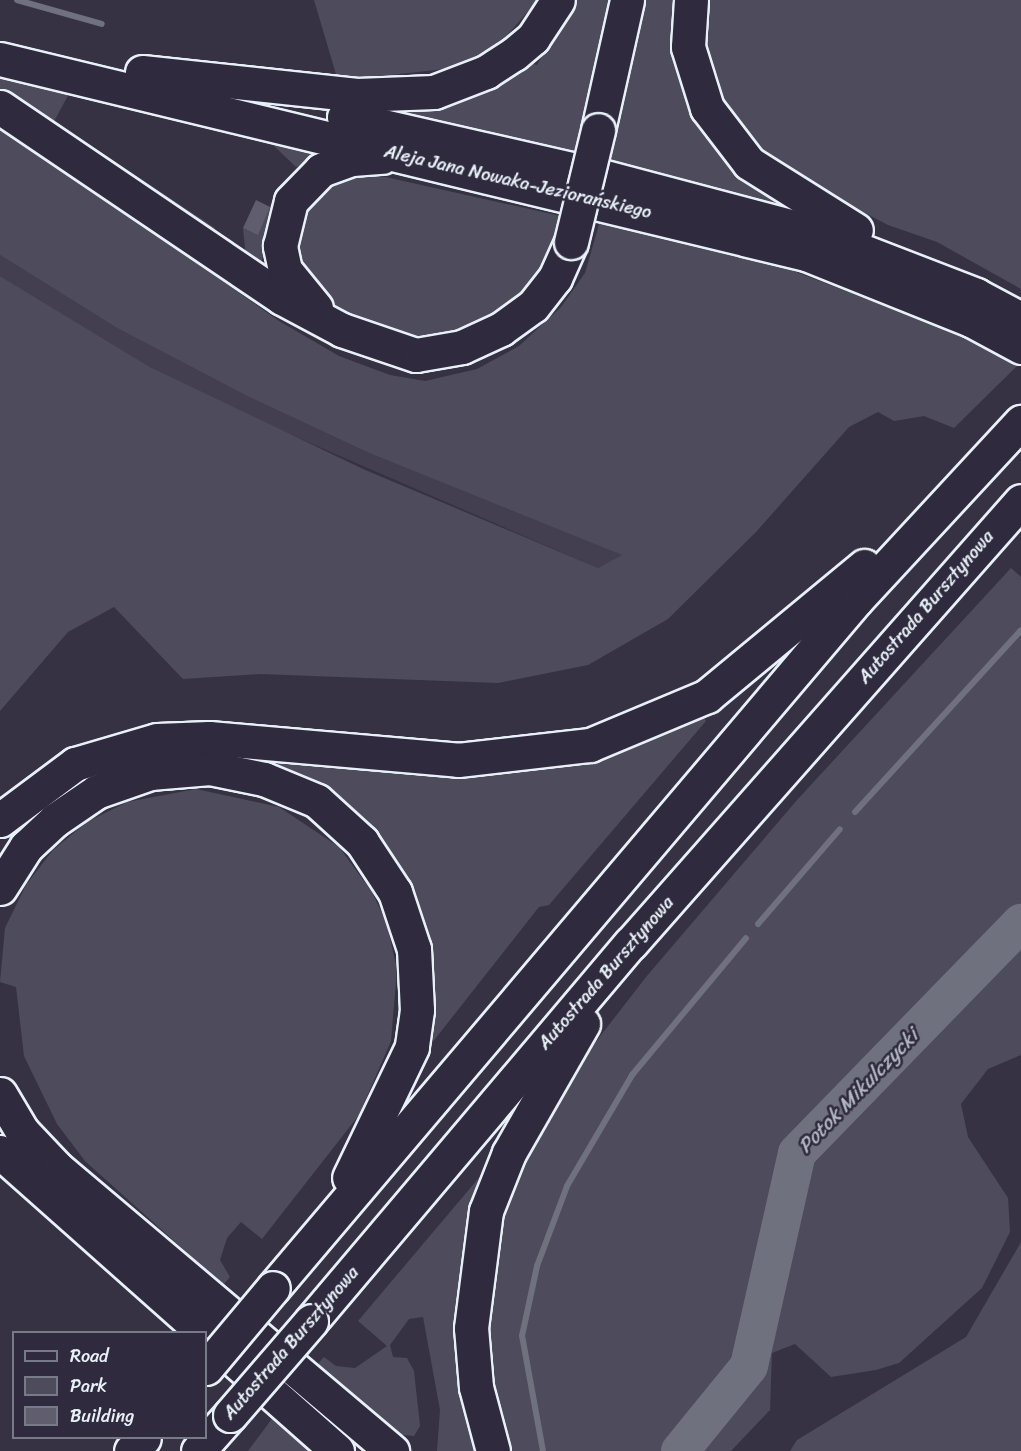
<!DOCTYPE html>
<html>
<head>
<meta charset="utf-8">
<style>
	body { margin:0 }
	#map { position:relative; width:1021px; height:1451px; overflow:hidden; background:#363244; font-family:Sriracha,sans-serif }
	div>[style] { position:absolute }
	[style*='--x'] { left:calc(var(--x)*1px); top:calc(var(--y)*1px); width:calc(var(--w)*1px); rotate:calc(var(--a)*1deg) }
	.built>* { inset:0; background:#433f51 }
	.green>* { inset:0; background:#4d4b5c }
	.stream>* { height:6px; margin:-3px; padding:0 3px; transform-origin:3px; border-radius:3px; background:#70717f }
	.river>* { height:38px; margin:-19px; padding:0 19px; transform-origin:19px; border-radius:19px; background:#70717f }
	.building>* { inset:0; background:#605e6e }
	.roads { filter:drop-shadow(2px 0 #e8f1f8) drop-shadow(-2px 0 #e8f1f8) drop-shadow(0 2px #e8f1f8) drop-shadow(0 -2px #e8f1f8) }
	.major>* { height:33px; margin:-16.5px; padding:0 16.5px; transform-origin:16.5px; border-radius:16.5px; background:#2f2a3d }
	.highway>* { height:33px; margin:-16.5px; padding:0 16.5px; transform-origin:16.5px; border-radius:16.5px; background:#2f2a3d }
	.bridges { filter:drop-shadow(2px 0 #e8f1f8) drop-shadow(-2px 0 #e8f1f8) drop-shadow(0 2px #e8f1f8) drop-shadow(0 -2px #e8f1f8) }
	.major-bridge>* { height:33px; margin:-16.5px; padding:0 16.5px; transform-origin:16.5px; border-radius:16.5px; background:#2f2a3d }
	.highway-bridge>* { height:33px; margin:-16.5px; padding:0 16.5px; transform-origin:16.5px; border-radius:16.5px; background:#2f2a3d }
	span { translate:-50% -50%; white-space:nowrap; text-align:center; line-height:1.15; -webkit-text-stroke:5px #2f2a3d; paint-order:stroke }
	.street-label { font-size:18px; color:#e8f1f8 }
	.water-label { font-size:20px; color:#b2b7c2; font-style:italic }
	.legend { position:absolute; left:12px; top:1331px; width:195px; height:108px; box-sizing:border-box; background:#2f2a3d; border:2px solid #797a88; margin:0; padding:8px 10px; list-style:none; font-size:18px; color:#e8f1f8 }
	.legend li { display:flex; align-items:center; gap:12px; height:30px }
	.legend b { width:30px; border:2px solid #797a88 }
</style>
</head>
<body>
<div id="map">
	<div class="built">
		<i style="clip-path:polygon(0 255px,117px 328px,247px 396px,369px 453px,623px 555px,598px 568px,278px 429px,150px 367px,0 276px)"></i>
	</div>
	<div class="green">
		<i style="clip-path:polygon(314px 0,538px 0,503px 40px,462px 67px,338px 81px)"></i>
		<i style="clip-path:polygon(573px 0,612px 0,574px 156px,371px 108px,527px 62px,537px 65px)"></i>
		<i style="clip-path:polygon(643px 0,679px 0,677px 46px,794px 211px,683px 180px,607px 167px)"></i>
		<i style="clip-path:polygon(706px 0,1021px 0,1021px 289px,937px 242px,888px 225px,803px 181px,760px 148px,712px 82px,701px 41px)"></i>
		<i style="clip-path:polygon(0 71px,72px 88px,50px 129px,0 98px)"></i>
		<i style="clip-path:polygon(132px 102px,337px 151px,296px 167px,273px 145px,123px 106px)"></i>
		<i style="clip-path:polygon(0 123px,279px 321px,339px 356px,390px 375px,425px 381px,477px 369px,519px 346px,561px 307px,585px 273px,602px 214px,724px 244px,944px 329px,1019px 364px,954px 428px,924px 416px,894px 421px,878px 412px,849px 427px,756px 532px,668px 619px,588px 665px,498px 683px,260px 674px,183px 679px,114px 607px,68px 632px,0 711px,0 276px,150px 367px,363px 469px,598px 568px,622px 555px,369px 453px,247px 396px,117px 328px,0 255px)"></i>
		<i style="clip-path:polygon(90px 145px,215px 228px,210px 235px,85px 148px)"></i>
		<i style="clip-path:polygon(363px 172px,561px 216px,552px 255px,533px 283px,497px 316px,444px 337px,406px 339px,339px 313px,313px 290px,302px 271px,298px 232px,310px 201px,324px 187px)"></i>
		<i style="clip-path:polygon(277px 190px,285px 192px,260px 265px,246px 257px,243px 228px,258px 234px)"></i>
		<i style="clip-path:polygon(1011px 568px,1021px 577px,1021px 1055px,988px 1069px,961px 1104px,968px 1137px,1008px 1198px,1010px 1232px,982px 1288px,899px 1363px,876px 1370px,831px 1377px,795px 1344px,772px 1353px,770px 1410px,731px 1451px,509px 1451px,492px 1385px,485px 1304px,493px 1231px,522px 1157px,574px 1070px,646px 977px,797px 800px)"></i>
		<i style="clip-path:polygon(702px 715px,706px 721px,549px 905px,539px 907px,424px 1053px,434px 991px,431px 951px,412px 892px,392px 856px,372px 832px,229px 753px,516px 772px,611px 753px)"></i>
		<i style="clip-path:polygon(196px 789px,279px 807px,339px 847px,372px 892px,387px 924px,397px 970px,391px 1041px,359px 1115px,262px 1239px,241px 1222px,227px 1238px,220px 1260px,230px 1277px,223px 1285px,85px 1161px,57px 1124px,24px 1056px,16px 987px,0 982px,5px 928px,26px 885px,53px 850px,87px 822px,127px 802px)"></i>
		<i style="clip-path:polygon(488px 1167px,463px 1251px,456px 1319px,480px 1451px,437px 1451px,440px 1410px,423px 1317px,409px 1319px,390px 1345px,393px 1357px,407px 1358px,414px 1371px,420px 1426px,414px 1436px,402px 1435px,315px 1367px,324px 1357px,336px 1366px,355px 1368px,387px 1346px,358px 1321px)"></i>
		<i style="clip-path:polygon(1021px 1242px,1021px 1451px,790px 1451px,797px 1440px,966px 1337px)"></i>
		<i style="clip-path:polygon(277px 1412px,321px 1451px,248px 1451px)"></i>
	</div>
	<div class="stream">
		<i style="--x:17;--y:0;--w:88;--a:15.8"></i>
		<i style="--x:855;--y:812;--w:246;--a:-47.6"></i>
		<i style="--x:758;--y:924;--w:125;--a:-49.2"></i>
		<i style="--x:543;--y:1451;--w:117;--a:-100.3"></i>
		<i style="--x:522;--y:1336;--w:72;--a:-77.9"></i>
		<i style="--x:537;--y:1266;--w:85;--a:-69.4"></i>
		<i style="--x:567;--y:1186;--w:129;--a:-59.6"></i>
		<i style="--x:632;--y:1075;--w:178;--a:-50.2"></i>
	</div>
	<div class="river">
		<i style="--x:680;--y:1451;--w:109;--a:-50.9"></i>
		<i style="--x:749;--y:1366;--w:218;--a:-77.3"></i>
		<i style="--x:797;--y:1153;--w:321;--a:-45.8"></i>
	</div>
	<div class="building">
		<i style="clip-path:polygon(256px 200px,270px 207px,258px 235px,243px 228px)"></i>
	</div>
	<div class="roads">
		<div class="major">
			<i style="--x:691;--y:0;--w:47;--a:93.7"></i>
			<i style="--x:688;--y:47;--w:64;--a:72.7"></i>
			<i style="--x:707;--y:108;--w:69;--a:52.6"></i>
			<i style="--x:749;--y:163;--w:126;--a:32.1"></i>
			<i style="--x:0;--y:59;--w:829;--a:13.6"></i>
			<i style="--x:806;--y:254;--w:178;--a:21.8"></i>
			<i style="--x:971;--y:320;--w:57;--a:28.4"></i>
			<i style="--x:142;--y:72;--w:216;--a:6.1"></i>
			<i style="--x:357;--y:95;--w:77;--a:-2.2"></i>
			<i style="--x:434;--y:92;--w:56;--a:-21"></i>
			<i style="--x:486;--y:72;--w:33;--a:-33"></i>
			<i style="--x:514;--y:54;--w:25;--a:-40"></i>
			<i style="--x:533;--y:38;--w:45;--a:-56.7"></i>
			<i style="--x:0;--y:107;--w:341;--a:34.1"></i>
			<i style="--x:282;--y:298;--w:68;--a:28.1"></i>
			<i style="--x:342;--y:330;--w:78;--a:18.7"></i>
			<i style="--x:416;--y:355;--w:47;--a:-9.9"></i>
			<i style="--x:462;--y:347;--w:43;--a:-24.8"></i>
			<i style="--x:501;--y:329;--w:39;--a:-36"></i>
			<i style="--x:533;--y:306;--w:36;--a:-52"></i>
			<i style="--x:555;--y:278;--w:39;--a:-66"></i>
			<i style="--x:344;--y:117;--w:264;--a:12.9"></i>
			<i style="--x:601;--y:176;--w:219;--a:14.8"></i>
			<i style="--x:813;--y:232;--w:175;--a:21.1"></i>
			<i style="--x:976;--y:295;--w:51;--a:28.1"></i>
			<i style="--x:598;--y:130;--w:133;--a:-77.4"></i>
			<i style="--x:316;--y:308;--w:49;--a:-129.2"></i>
			<i style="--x:285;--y:270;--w:25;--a:-102"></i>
			<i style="--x:280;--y:246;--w:46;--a:-76.3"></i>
			<i style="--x:291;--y:201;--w:43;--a:-45.9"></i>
			<i style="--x:321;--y:170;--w:33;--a:-20"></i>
			<i style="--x:352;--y:159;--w:30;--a:-4"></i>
		</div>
		<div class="highway">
			<i style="--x:0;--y:820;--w:94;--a:-36.7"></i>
			<i style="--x:75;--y:764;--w:85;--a:-16.3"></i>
			<i style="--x:157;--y:740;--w:52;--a:-2.2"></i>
			<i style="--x:209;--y:738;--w:250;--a:5"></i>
			<i style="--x:458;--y:760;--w:133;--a:-6.5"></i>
			<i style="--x:590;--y:745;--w:127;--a:-22.7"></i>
			<i style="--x:707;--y:696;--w:204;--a:-39.6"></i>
			<i style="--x:0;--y:888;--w:49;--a:-57.6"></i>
			<i style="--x:26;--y:847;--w:40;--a:-43"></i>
			<i style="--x:55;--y:820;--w:50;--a:-34.3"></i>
			<i style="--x:96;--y:792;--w:57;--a:-19.4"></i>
			<i style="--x:150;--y:773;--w:60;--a:-4.8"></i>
			<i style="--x:210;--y:768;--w:55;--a:11.5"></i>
			<i style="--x:264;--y:779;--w:57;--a:22.5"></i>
			<i style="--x:317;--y:801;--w:61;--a:42.3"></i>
			<i style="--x:362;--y:842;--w:60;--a:56.6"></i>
			<i style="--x:395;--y:892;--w:60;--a:71.6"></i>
			<i style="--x:414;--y:949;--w:61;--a:87.2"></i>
			<i style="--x:417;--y:1010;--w:37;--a:98"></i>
			<i style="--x:412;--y:1047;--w:145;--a:115.7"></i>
			<i style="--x:0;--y:1094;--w:43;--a:59.3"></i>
			<i style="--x:22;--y:1131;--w:51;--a:46.6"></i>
			<i style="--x:57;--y:1168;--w:439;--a:40.2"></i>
			<i style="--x:0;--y:1152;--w:271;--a:41.6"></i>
			<i style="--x:273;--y:1288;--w:902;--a:-49.72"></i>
			<i style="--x:856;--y:600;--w:243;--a:-47.2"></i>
			<i style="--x:311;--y:1321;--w:495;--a:-49.8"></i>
			<i style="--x:631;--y:943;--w:589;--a:-48.58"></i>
			<i style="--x:206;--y:1335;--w:175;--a:41.5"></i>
			<i style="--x:131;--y:1451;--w:18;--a:-45"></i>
			<i style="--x:198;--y:1451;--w:48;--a:-48.4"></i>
			<i style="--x:493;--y:1451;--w:66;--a:-104.9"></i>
			<i style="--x:476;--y:1387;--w:59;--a:-94.8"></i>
			<i style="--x:471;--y:1328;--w:118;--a:-82.7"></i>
			<i style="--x:486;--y:1211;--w:62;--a:-68.4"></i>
			<i style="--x:509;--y:1153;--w:149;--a:-60.2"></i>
		</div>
	</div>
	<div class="bridges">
		<div class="major-bridge">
			<i style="--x:571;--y:242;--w:115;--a:-76.4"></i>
		</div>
		<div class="highway-bridge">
			<i style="--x:206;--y:1368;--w:104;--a:-50.1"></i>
			<i style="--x:230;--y:1415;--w:124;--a:-49.2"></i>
		</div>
	</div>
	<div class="street-label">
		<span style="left:518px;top:182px;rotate:13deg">Aleja Jana Nowaka-Jeziorańskiego</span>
		<span style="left:926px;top:607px;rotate:-49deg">Autostrada Bursztynowa</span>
		<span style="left:606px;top:973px;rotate:-49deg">Autostrada Bursztynowa</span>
		<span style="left:291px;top:1343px;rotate:-49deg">Autostrada Bursztynowa</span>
	</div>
	<div class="water-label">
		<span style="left:858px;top:1091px;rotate:-46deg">Potok Mikulczycki</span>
	</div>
	<ul class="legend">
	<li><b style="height:8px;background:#2f2a3d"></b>Road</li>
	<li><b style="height:16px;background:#4d4b5c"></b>Park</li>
	<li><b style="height:16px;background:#605e6e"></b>Building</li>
	</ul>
</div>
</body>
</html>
